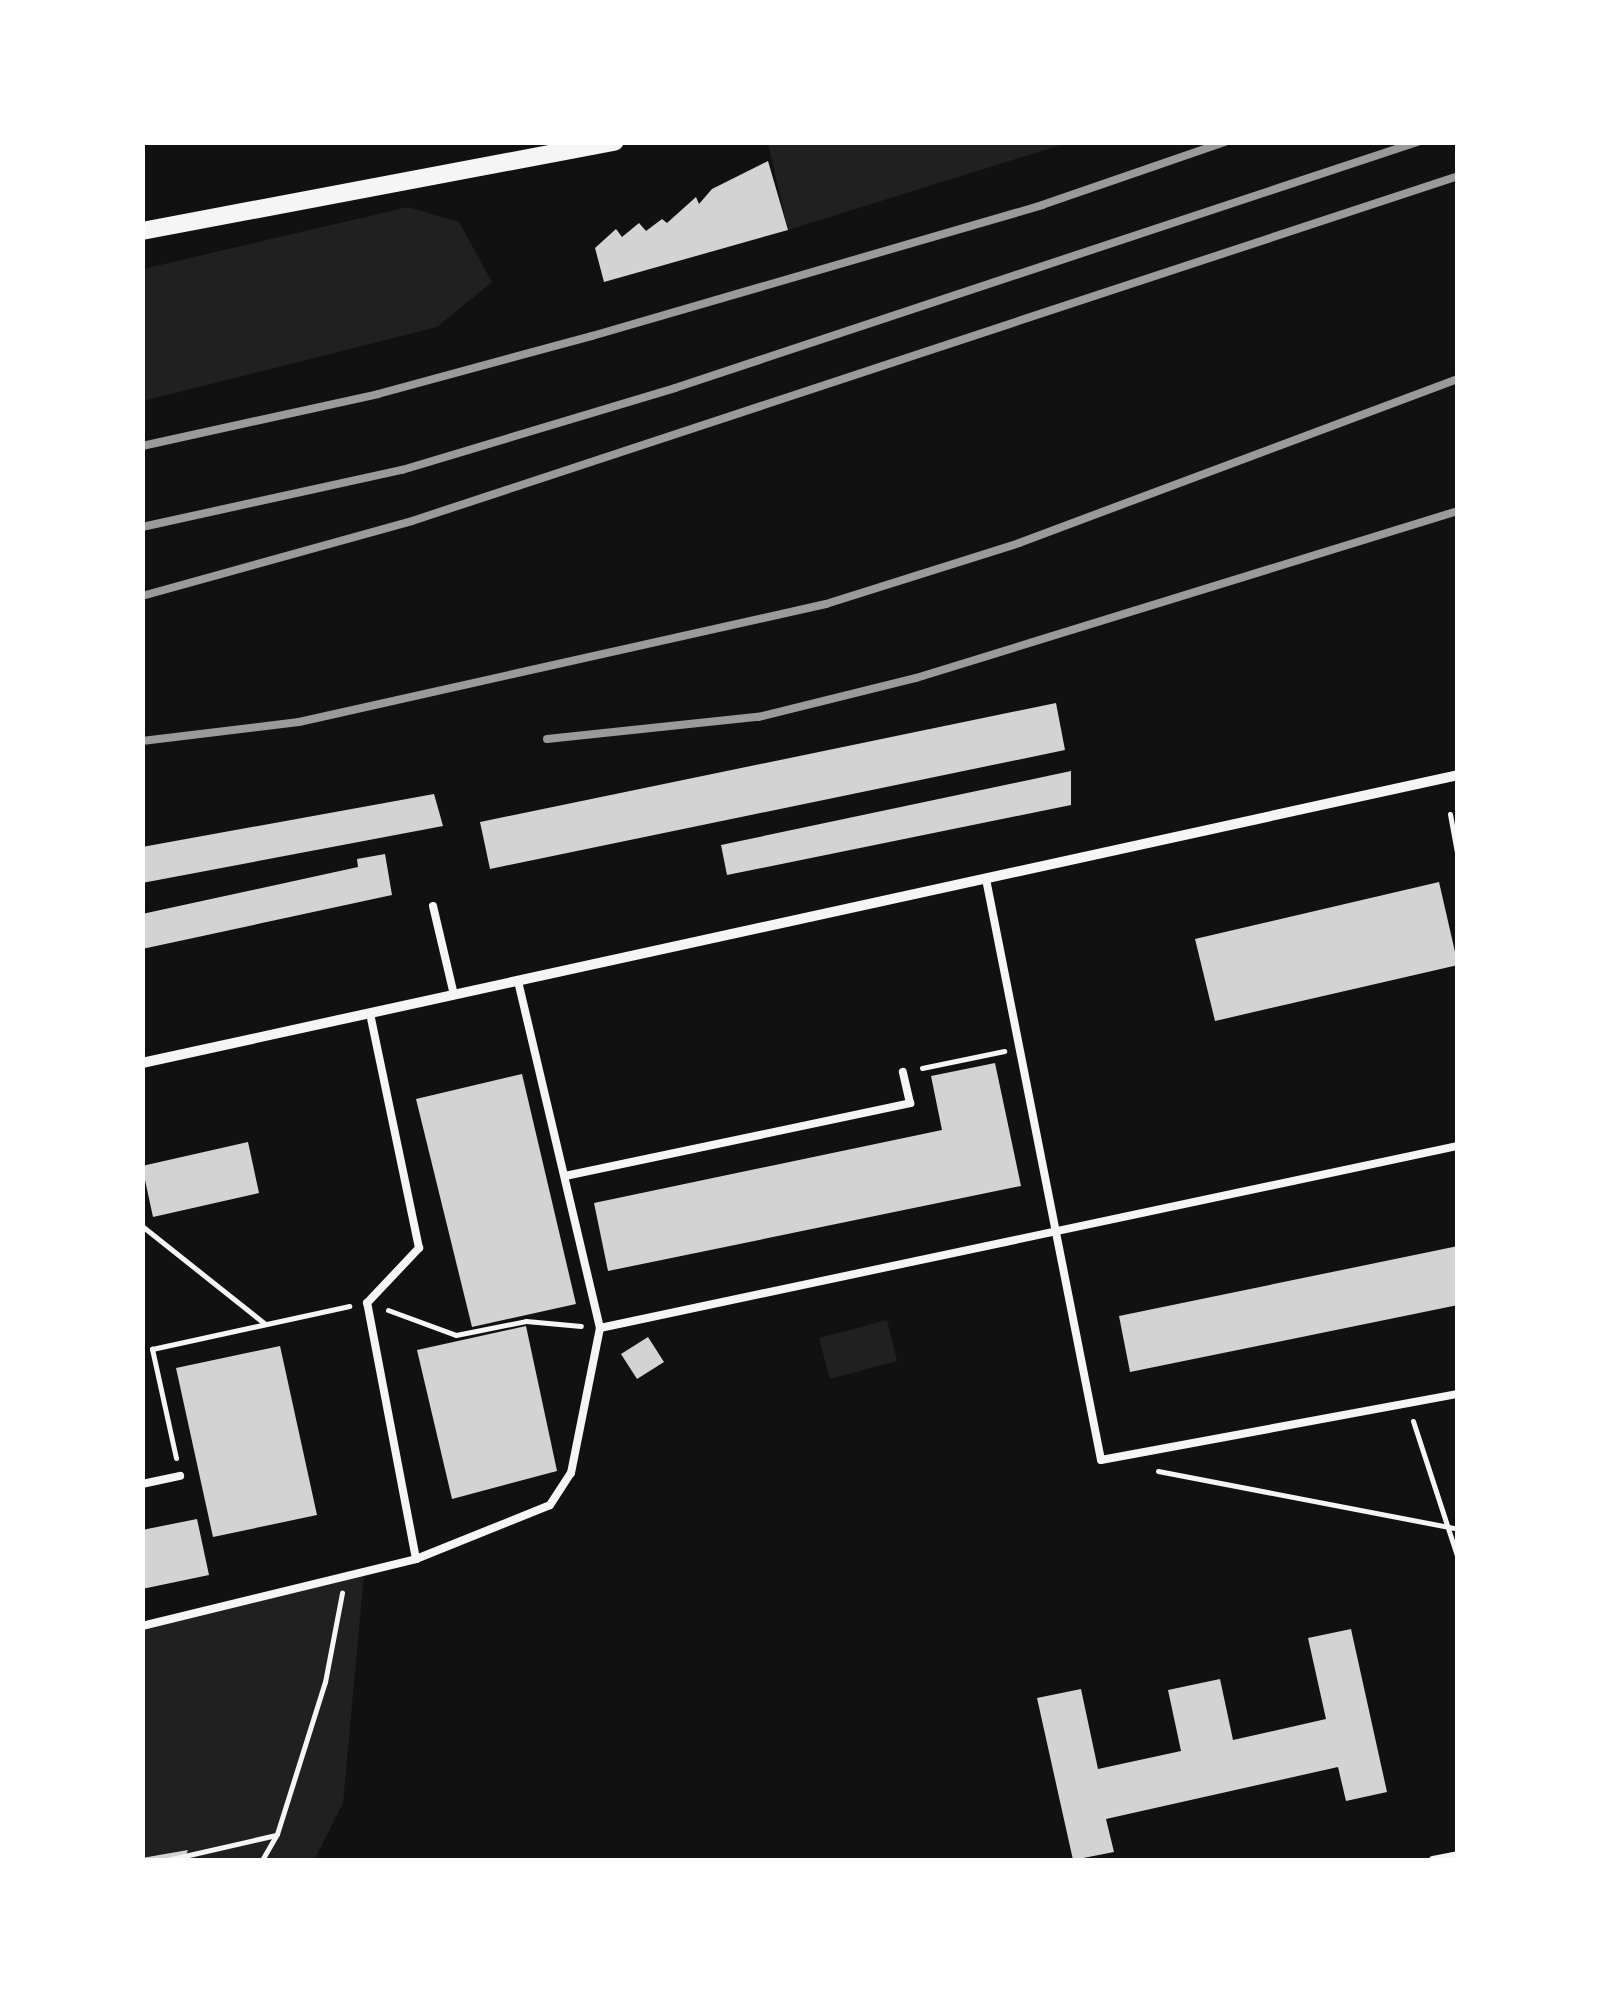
<!DOCTYPE html>
<html>
<head>
<meta charset="utf-8">
<style>
	body { margin:0 }
	#map { position:relative; width:1600px; height:2003px; overflow:hidden; background:#111; font-family:"Libre Baskerville",serif }
	div>[style] { position:absolute }
	[style*='--x'] { left:calc(var(--x)*1px); top:calc(var(--y)*1px); width:calc(var(--w)*1px); rotate:calc(var(--a)*1deg) }
	.green>* { inset:0; background:#202020 }
	.building>* { inset:0; background:#d3d3d3 }
	.path>* { height:5px; margin:-2.5px; padding:0 2.5px; transform-origin:2.5px; border-radius:2.5px; background:#f5f5f5 }
	.service>* { height:8px; margin:-4px; padding:0 4px; transform-origin:4px; border-radius:4px; background:#f5f5f5 }
	.minor>* { height:10px; margin:-5px; padding:0 5px; transform-origin:5px; border-radius:5px; background:#f5f5f5 }
	.tertiary>* { height:18px; margin:-9px; padding:0 9px; transform-origin:9px; border-radius:9px; background:#f5f5f5 }
	.rail>* { height:8px; margin:-4px; padding:0 4px; transform-origin:4px; border-radius:4px; background:#9a9a9a }
	span { translate:-50% -50%; white-space:nowrap; text-align:center; line-height:1.15; -webkit-text-stroke:8px #fff; paint-order:stroke }
	.frame { position:absolute; inset:0; border:145px solid #fff; pointer-events:none }
</style>
</head>
<body>
<div id="map">
	<div class="green">
		<i style="clip-path:polygon(858px 142px,1067px 143px,788px 230px,768px 143px)"></i>
		<i style="clip-path:polygon(408px 207px,459px 222px,492px 282px,437px 327px,143px 401px,143px 269px)"></i>
		<i style="clip-path:polygon(887px 1320px,897px 1361px,830px 1379px,819px 1338px)"></i>
		<i style="clip-path:polygon(364px 1574px,343px 1803px,314px 1860px,143px 1860px,142px 1623px)"></i>
	</div>
	<div class="building">
		<i style="clip-path:polygon(768px 161px,788px 230px,604px 282px,595px 248px,616px 229px,622px 237px,639px 223px,646px 231px,662px 219px,667px 223px,696px 197px,699px 204px,712px 189px)"></i>
		<i style="clip-path:polygon(1056px 703px,1065px 750px,490px 869px,480px 822px)"></i>
		<i style="clip-path:polygon(1071px 771px,1071px 805px,727px 875px,721px 845px)"></i>
		<i style="clip-path:polygon(434px 794px,443px 826px,142px 883px,142px 847px)"></i>
		<i style="clip-path:polygon(385px 854px,392px 895px,142px 949px,142px 914px,358px 867px,357px 859px)"></i>
		<i style="clip-path:polygon(1439px 882px,1458px 965px,1215px 1021px,1195px 939px)"></i>
		<i style="clip-path:polygon(995px 1063px,1021px 1186px,608px 1271px,594px 1203px,942px 1130px,931px 1076px)"></i>
		<i style="clip-path:polygon(522px 1074px,576px 1304px,472px 1327px,416px 1099px)"></i>
		<i style="clip-path:polygon(248px 1142px,259px 1193px,153px 1217px,142px 1166px)"></i>
		<i style="clip-path:polygon(1458px 1246px,1458px 1305px,1130px 1372px,1119px 1316px)"></i>
		<i style="clip-path:polygon(526px 1326px,557px 1471px,452px 1499px,417px 1350px)"></i>
		<i style="clip-path:polygon(648px 1337px,664px 1362px,637px 1379px,621px 1354px)"></i>
		<i style="clip-path:polygon(280px 1346px,317px 1515px,213px 1537px,176px 1368px)"></i>
		<i style="clip-path:polygon(197px 1519px,209px 1575px,142px 1589px,142px 1530px)"></i>
		<i style="clip-path:polygon(1351px 1629px,1387px 1792px,1346px 1801px,1338px 1767px,1106px 1819px,1114px 1852px,1073px 1860px,1037px 1698px,1081px 1689px,1098px 1769px,1181px 1751px,1168px 1690px,1220px 1679px,1233px 1740px,1326px 1719px,1308px 1638px)"></i>
		<i style="clip-path:polygon(188px 1850px,184px 1860px,142px 1860px,142px 1858px)"></i>
	</div>
	<div class="path">
		<i style="--x:1450;--y:814;--w:45;--a:79.7"></i>
		<i style="--x:922;--y:1068;--w:84;--a:-11.7"></i>
		<i style="--x:142;--y:1226;--w:157;--a:38.5"></i>
		<i style="--x:388;--y:1310;--w:72;--a:20.2"></i>
		<i style="--x:456;--y:1335;--w:71;--a:-11.3"></i>
		<i style="--x:526;--y:1321;--w:55;--a:5.2"></i>
		<i style="--x:1413;--y:1421;--w:145;--a:71.9"></i>
		<i style="--x:176;--y:1458;--w:112;--a:-102.4"></i>
		<i style="--x:152;--y:1349;--w:202;--a:-12.3"></i>
		<i style="--x:1158;--y:1471;--w:306;--a:10.9"></i>
		<i style="--x:167;--y:1860;--w:112;--a:-12.9"></i>
		<i style="--x:262;--y:1860;--w:30;--a:-60"></i>
		<i style="--x:277;--y:1834;--w:159;--a:-72.5"></i>
		<i style="--x:325;--y:1682;--w:91;--a:-79.2"></i>
	</div>
	<div class="service">
		<i style="--x:986;--y:879;--w:592;--a:78.8"></i>
		<i style="--x:1101;--y:1460;--w:363;--a:-10.5"></i>
		<i style="--x:433;--y:906;--w:91;--a:76.7"></i>
		<i style="--x:565;--y:1176;--w:353;--a:-11.9"></i>
		<i style="--x:910;--y:1103;--w:32;--a:-103"></i>
		<i style="--x:600;--y:1328;--w:877;--a:-11.98"></i>
		<i style="--x:142;--y:1484;--w:39;--a:-12"></i>
		<i style="--x:416;--y:1559;--w:144;--a:-21.9"></i>
		<i style="--x:550;--y:1505;--w:38;--a:-57"></i>
		<i style="--x:571;--y:1473;--w:148;--a:-78.7"></i>
		<i style="--x:600;--y:1328;--w:357;--a:-103.3"></i>
		<i style="--x:142;--y:1626;--w:282;--a:-13.7"></i>
		<i style="--x:416;--y:1559;--w:261;--a:-100.8"></i>
		<i style="--x:367;--y:1303;--w:76;--a:-46.6"></i>
		<i style="--x:419;--y:1248;--w:240;--a:-101.8"></i>
		<i style="--x:1433;--y:1860;--w:25;--a:-11"></i>
	</div>
	<div class="minor">
		<i style="--x:142;--y:1063;--w:1347;--a:-12.34"></i>
	</div>
	<div class="tertiary">
		<i style="--x:142;--y:231;--w:481;--a:-10.7"></i>
	</div>
	<div class="rail">
		<i style="--x:142;--y:446;--w:242;--a:-12.4"></i>
		<i style="--x:378;--y:394;--w:222;--a:-15.2"></i>
		<i style="--x:592;--y:336;--w:469;--a:-16.2"></i>
		<i style="--x:1042;--y:205;--w:194;--a:-19"></i>
		<i style="--x:142;--y:527;--w:266;--a:-12.4"></i>
		<i style="--x:402;--y:470;--w:285;--a:-16.7"></i>
		<i style="--x:675;--y:388;--w:782;--a:-18.34"></i>
		<i style="--x:142;--y:596;--w:280;--a:-15.5"></i>
		<i style="--x:412;--y:521;--w:1101;--a:-18.25"></i>
		<i style="--x:547;--y:739;--w:212;--a:-6"></i>
		<i style="--x:758;--y:717;--w:163;--a:-13.9"></i>
		<i style="--x:916;--y:678;--w:567;--a:-17.13"></i>
		<i style="--x:142;--y:741;--w:158;--a:-6.9"></i>
		<i style="--x:299;--y:722;--w:540;--a:-12.62"></i>
		<i style="--x:826;--y:604;--w:202;--a:-17.5"></i>
		<i style="--x:1019;--y:543;--w:469;--a:-20.5"></i>
	</div>
	<div class="frame"></div>
</div>
</body>
</html>
